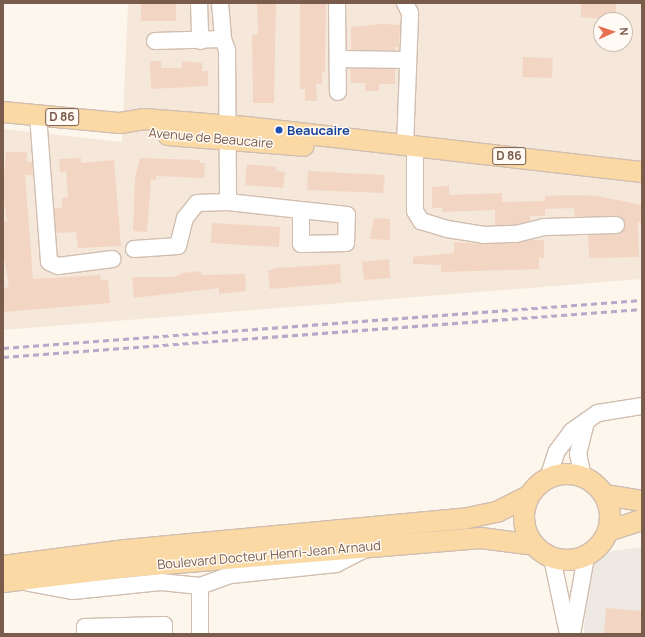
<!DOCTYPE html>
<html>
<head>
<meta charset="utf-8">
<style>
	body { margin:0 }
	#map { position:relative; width:645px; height:637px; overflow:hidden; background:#fdf6ec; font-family:Manrope,sans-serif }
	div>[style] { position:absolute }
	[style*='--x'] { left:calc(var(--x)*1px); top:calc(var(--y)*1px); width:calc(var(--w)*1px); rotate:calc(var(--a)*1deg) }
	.residential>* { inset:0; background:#f5e8da }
	.industrial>* { inset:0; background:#efe9e4 }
	.building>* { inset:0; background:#f3d5c3 }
	.roads { filter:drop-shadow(1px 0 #d1beb0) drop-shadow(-1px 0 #d1beb0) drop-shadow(0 1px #d1beb0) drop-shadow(0 -1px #d1beb0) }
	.minor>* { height:16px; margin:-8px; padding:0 8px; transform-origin:8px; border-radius:8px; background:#fff }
	.major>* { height:20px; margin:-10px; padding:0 10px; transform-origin:10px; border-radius:10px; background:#fbd9a5 }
	.major>.ring { margin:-10px; padding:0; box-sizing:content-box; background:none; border:20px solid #fbd9a5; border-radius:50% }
	.rail>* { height:3px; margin-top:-1.5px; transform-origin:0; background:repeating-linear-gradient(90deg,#b9a8c9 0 6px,transparent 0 10px) }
	.dots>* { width:11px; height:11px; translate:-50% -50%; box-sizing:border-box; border:2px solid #fffaf3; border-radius:50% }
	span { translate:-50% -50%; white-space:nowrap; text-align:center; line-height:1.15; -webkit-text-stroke:3px #fffaf3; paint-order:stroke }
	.shield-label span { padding:1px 3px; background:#fffaf3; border:1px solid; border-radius:3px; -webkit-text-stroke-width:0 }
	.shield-label { font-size:12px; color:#7a5c4d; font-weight:700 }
	.transit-label { font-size:13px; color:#164399; font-weight:700 }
	.left { translate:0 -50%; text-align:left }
	.street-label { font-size:13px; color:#7a5c4d }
	.frame { position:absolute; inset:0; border:4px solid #7a5c4d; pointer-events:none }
	.north { position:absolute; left:593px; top:12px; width:40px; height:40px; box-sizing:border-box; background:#fffaf3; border:1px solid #cabbb1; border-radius:50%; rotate:87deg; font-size:11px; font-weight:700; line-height:16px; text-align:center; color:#7a5c4d }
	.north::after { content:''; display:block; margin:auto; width:14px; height:18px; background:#e76f51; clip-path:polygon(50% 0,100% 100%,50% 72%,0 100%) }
</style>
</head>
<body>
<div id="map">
	<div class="residential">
		<i style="clip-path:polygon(evenodd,128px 3px,642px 3px,642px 279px,3px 330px,3px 129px,122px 142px,128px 3px,601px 20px,625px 20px,625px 44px,601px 44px,601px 20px)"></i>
	</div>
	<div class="industrial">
		<i style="clip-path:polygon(642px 547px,642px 634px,584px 634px,586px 571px,596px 559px,606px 552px)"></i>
	</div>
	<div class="building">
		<i style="clip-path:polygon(141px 3px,176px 4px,176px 21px,141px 21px)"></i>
		<i style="clip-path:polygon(257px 3px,276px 3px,274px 103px,253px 103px,252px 35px,258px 35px)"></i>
		<i style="clip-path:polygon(300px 3px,326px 4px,325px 72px,322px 72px,322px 84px,316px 84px,317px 101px,305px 101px,305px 89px,300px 89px)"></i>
		<i style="clip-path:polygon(581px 3px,616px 3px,616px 20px,581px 17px)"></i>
		<i style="clip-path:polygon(382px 24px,400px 25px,399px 47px,395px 47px,395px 50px,351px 50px,351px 27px)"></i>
		<i style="clip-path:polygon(523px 57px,553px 58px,552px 78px,522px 77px)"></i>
		<i style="clip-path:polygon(150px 61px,161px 61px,161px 68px,182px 68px,182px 61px,202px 63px,202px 71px,208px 71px,208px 86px,151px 89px)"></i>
		<i style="clip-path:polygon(350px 69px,395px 69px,395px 84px,379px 84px,379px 91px,365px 91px,366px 83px,351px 83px)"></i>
		<i style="clip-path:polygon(6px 152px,27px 152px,27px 162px,32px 162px,33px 175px,25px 175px,33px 279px,100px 275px,101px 280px,108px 280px,110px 303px,3px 312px,3px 288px,9px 287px,3px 250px,3px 221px,7px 221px,3px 192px)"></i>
		<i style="clip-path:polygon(81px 158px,81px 163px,114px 160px,121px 246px,78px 248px,76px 232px,56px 233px,54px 208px,62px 208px,62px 198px,68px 197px,66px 171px,60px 172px,59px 159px)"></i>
		<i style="clip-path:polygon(140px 158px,200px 160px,199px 163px,205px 163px,204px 178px,156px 176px,156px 180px,151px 179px,147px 232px,133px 231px,135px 179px)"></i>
		<i style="clip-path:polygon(247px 164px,277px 167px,276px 171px,285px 172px,283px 188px,245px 185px)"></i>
		<i style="clip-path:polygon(308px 171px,385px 175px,383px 193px,307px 190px)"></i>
		<i style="clip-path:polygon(449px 186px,449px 195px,502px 193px,502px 202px,545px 201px,545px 196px,574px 195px,597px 196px,642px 205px,642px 223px,638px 222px,639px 257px,589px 258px,588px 235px,621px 233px,625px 225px,620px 216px,575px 217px,574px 208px,545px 209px,545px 216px,530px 216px,530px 221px,515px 225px,495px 225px,495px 210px,442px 212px,442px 208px,432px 208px,432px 187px)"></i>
		<i style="clip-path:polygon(374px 218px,390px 219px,390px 240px,370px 239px)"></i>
		<i style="clip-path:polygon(212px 223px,280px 227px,279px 247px,211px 243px)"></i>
		<i style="clip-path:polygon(531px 240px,544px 240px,544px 258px,539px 258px,539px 269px,441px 272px,441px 265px,413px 264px,413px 257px,454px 253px,454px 242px,483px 244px)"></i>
		<i style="clip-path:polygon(389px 259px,390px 278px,364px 280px,362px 262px)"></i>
		<i style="clip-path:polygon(340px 264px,341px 283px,270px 289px,268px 271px,276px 268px)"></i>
		<i style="clip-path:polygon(201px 271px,201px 275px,245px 274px,246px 291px,219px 294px,219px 288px,134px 298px,132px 277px,174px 277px,183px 273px)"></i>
		<i style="clip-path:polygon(606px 608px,642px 611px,642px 634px,604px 634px)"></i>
	</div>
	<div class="roads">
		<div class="minor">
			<i style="--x:199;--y:3;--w:38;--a:88"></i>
			<i style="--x:220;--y:3;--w:36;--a:85"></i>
			<i style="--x:223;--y:39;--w:12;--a:70"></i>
			<i style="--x:227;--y:50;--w:152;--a:89.6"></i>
			<i style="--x:228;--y:202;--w:73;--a:6.3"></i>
			<i style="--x:301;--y:210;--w:34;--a:90"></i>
			<i style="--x:301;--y:244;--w:45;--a:-1.3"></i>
			<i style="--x:346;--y:243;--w:28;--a:-88"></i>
			<i style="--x:347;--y:215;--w:46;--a:-173.8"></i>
			<i style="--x:337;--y:3;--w:89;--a:89.4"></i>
			<i style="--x:155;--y:41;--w:68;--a:-1.7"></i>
			<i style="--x:338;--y:59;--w:70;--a:0.8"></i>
			<i style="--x:38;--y:115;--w:147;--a:85.7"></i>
			<i style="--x:49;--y:262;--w:10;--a:24"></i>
			<i style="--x:58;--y:266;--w:55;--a:-7.3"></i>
			<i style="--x:405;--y:146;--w:133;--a:-87.8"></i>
			<i style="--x:410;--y:13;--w:11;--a:-117"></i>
			<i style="--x:415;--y:147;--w:64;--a:90"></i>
			<i style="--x:415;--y:211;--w:12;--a:59"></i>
			<i style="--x:421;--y:221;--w:27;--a:17"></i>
			<i style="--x:447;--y:229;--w:36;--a:9"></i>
			<i style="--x:483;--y:235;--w:33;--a:-2"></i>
			<i style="--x:516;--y:234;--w:29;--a:-14"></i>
			<i style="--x:544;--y:227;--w:72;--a:-1.6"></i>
			<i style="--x:134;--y:249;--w:44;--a:-3.9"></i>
			<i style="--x:178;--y:246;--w:29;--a:-76"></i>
			<i style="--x:185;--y:218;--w:19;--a:-51"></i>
			<i style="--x:197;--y:203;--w:31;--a:-2"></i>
			<i style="--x:583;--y:477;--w:24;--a:-102"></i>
			<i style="--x:578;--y:454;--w:34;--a:-76"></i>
			<i style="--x:548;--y:478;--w:28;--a:-72"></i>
			<i style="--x:557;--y:451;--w:25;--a:-53"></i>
			<i style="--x:572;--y:431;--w:32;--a:-35"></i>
			<i style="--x:598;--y:413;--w:45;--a:-9"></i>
			<i style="--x:552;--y:558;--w:78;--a:78.1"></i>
			<i style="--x:29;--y:583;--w:45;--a:10.3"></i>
			<i style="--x:73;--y:591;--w:88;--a:-5.8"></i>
			<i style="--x:161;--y:582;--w:39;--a:6"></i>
			<i style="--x:200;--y:586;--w:33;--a:-20"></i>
			<i style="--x:231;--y:575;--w:106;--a:-6"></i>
			<i style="--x:336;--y:564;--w:30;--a:-27"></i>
			<i style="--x:200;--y:586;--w:48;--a:90"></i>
			<i style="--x:85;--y:634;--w:7;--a:-90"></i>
			<i style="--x:85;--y:627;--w:79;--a:-1.5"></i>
			<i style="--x:164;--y:625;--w:9;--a:90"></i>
			<i style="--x:572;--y:634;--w:78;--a:-79.7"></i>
		</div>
		<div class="major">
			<i style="--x:3;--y:112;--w:118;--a:5.4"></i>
			<i style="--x:120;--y:123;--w:24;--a:-9"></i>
			<i style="--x:144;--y:119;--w:102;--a:4.5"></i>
			<i style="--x:246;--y:127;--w:399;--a:6.5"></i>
			<i style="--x:168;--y:135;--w:136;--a:4.6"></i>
			<i class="ring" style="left:524px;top:474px;width:66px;height:66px"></i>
			<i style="--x:605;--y:495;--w:37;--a:9"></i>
			<i style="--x:608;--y:531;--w:36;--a:-18"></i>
			<i style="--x:3;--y:566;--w:124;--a:-7.4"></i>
			<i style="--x:126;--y:550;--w:338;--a:-5.3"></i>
			<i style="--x:463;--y:519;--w:35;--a:-12"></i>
			<i style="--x:497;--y:512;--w:36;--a:-27"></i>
			<i style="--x:3;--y:582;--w:125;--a:-6.9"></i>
			<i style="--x:127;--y:567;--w:355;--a:-4.7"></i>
			<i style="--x:481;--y:538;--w:53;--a:7.5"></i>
		</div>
	</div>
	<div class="rail">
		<i style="--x:3;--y:348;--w:641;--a:-4.3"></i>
		<i style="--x:3;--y:357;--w:641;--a:-4.3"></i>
	</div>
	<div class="dots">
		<i style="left:279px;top:130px;background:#1a4fb4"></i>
	</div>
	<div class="shield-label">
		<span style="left:62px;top:117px">D 86</span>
		<span style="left:509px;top:156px">D 86</span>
	</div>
	<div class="transit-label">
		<span class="left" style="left:287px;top:130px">Beaucaire</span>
	</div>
	<div class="street-label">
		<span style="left:211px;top:138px;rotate:5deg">Avenue de Beaucaire</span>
		<span style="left:269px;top:555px;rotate:-5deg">Boulevard Docteur Henri-Jean Arnaud</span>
	</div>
	<div class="frame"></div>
	<div class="north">N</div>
</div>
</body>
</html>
